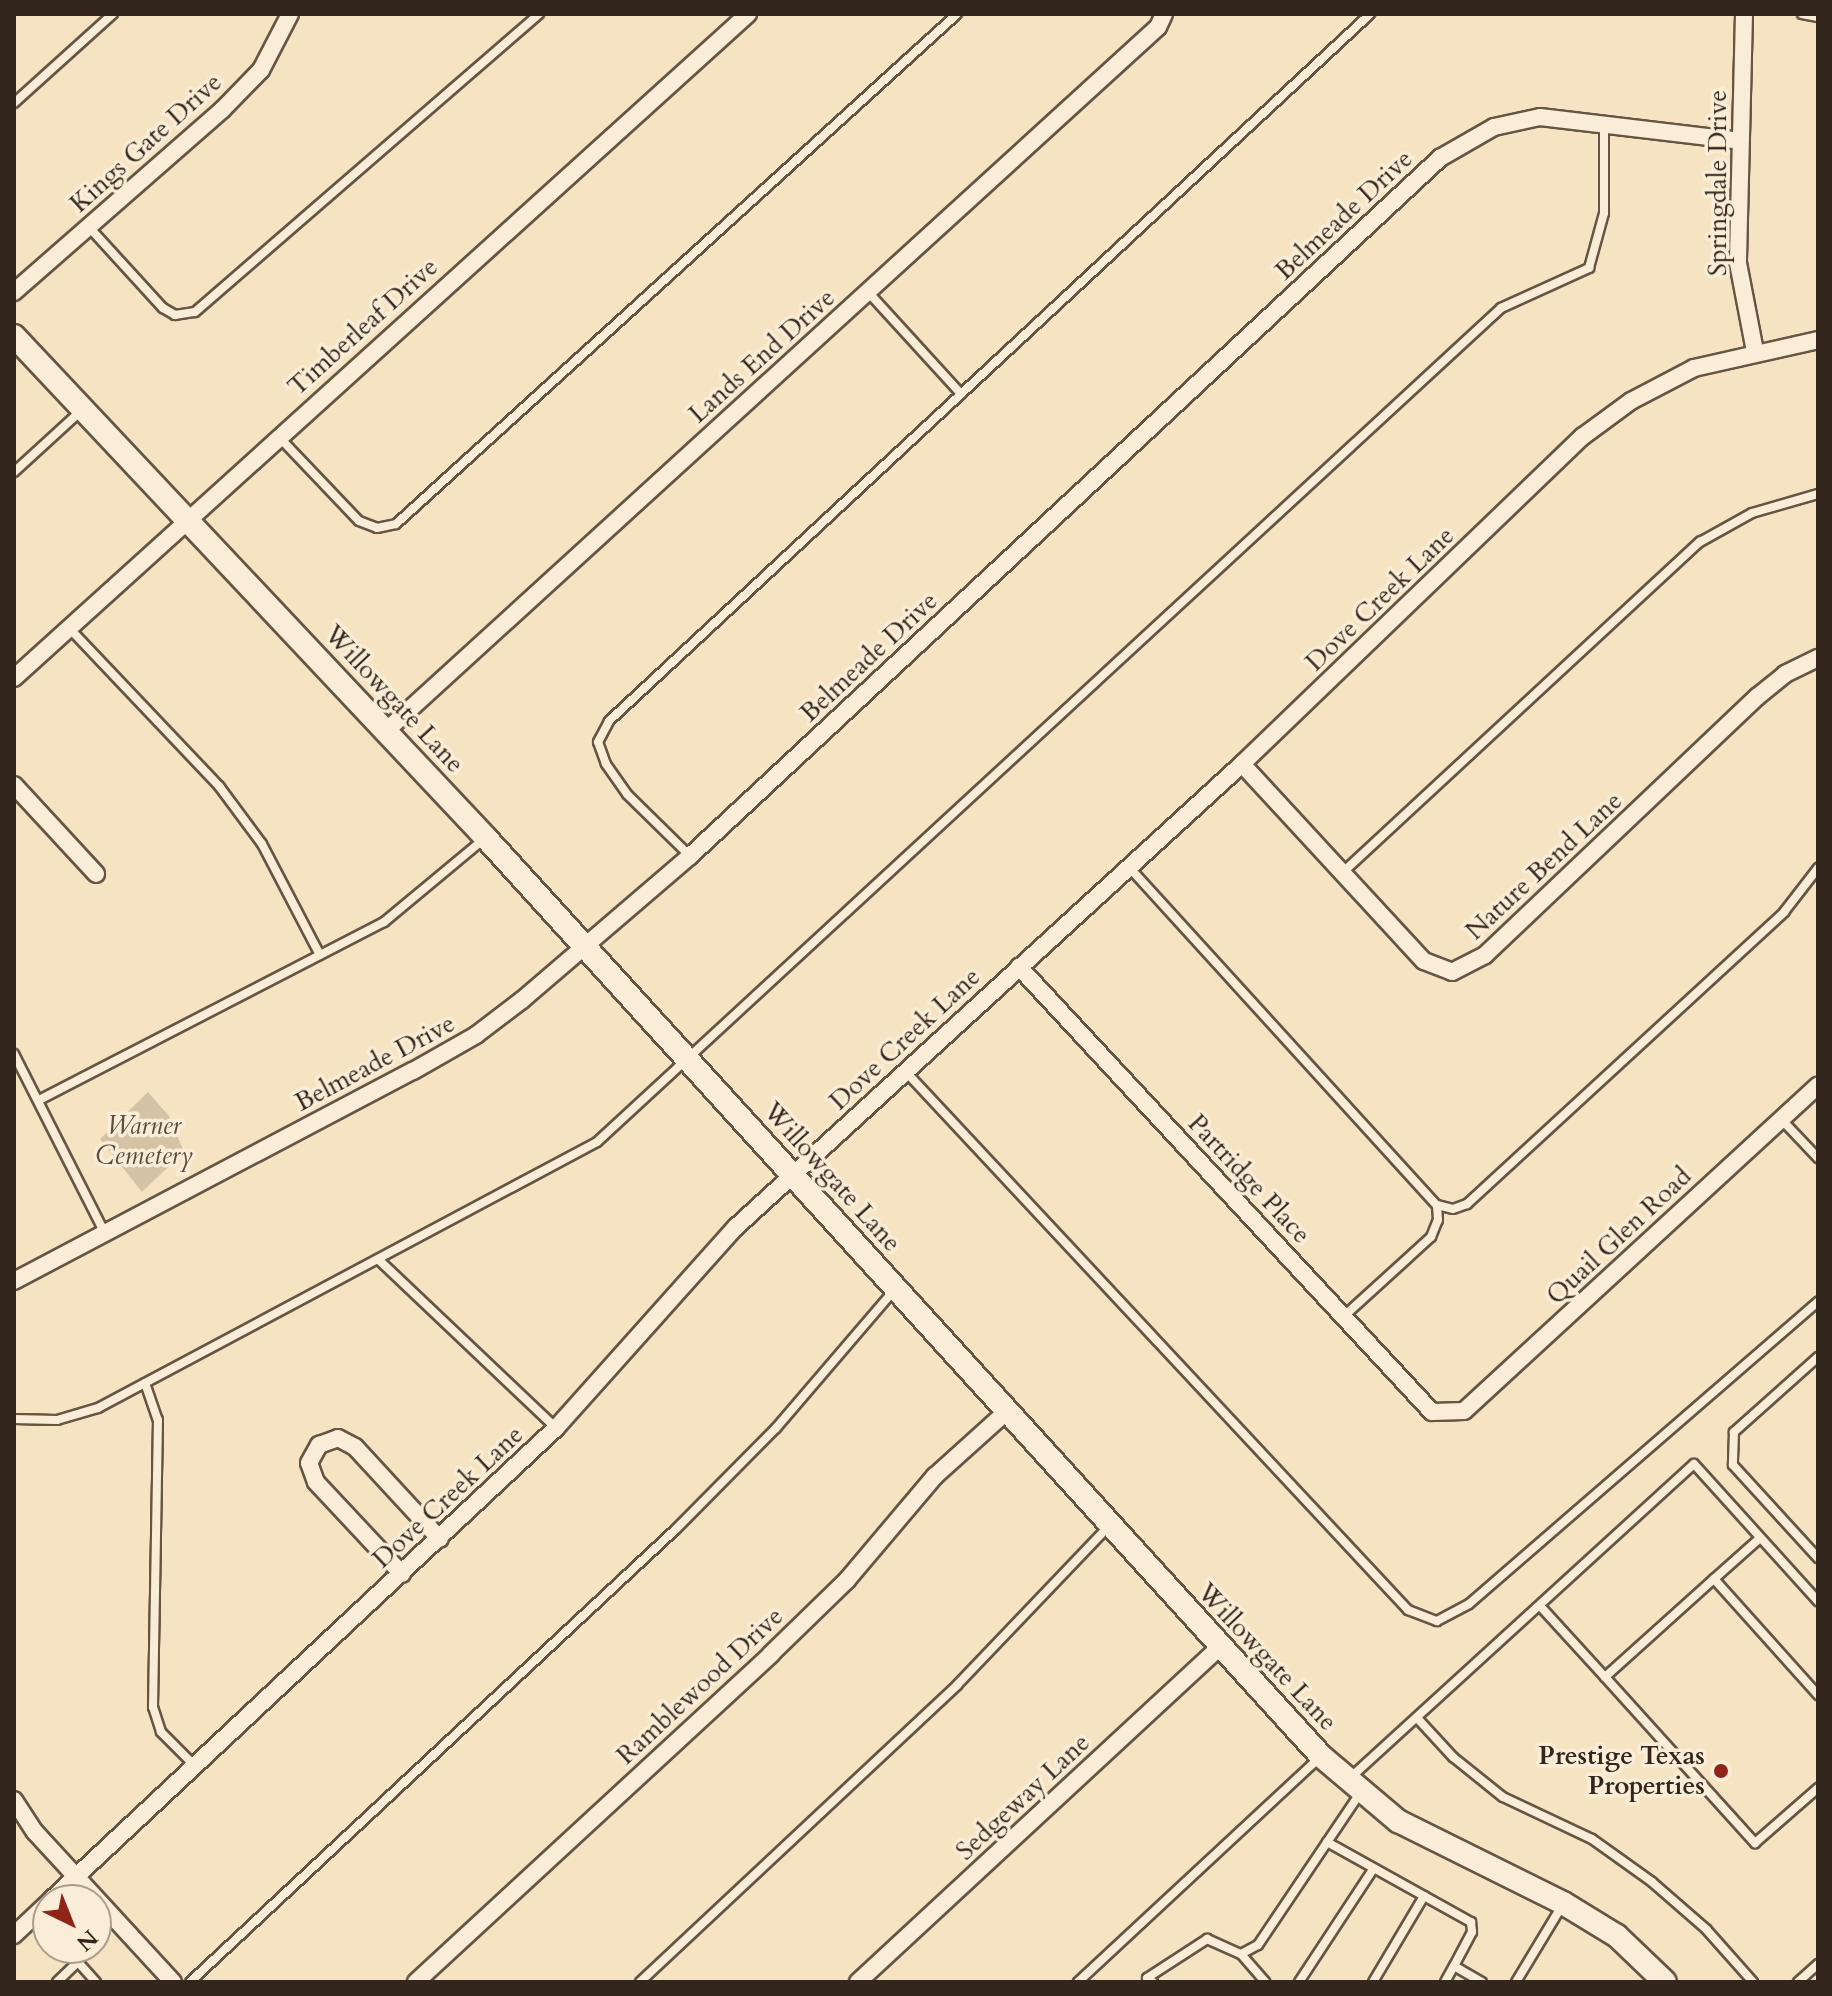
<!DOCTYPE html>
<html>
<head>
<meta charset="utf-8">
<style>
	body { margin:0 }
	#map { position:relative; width:1832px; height:1996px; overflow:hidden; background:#f6e3c1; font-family:Cardo,serif }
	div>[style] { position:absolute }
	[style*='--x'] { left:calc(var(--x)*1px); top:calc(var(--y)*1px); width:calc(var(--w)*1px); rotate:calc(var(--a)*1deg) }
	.green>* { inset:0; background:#d5c3a5 }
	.roads { filter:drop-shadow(2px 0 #645545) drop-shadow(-2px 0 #645545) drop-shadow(0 2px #645545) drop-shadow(0 -2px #645545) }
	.service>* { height:8px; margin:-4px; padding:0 4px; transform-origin:4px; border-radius:4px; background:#f9edd7 }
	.minor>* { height:16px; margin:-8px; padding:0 8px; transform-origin:8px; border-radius:8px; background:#f9edd7 }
	.tertiary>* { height:22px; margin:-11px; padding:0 11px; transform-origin:11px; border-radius:11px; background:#f9edd7 }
	.dots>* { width:22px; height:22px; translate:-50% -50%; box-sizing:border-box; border:4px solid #f9edd7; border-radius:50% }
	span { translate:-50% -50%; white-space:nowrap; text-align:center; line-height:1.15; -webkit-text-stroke:7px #f9edd7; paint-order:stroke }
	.street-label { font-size:26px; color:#33261c }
	.park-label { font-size:26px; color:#5c4d3e; font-style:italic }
	.poi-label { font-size:26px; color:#33261c; font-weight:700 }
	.right { translate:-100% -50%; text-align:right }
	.frame { position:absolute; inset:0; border:16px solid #33261c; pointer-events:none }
	.north { position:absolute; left:32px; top:1884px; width:80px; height:80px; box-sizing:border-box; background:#f9edd7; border:2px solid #aa9d8c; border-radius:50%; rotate:137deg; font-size:22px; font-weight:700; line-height:32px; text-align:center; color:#33261c }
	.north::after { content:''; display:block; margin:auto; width:28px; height:36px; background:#8f2418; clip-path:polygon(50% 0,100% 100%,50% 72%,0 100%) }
</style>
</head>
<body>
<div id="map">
	<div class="green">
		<i style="clip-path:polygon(148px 1092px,169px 1116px,184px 1152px,142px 1192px,100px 1139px)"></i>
	</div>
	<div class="roads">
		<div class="service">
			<i style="--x:1802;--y:14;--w:16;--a:11"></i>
			<i style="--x:14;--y:103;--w:133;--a:-42"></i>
			<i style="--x:88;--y:226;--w:111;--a:47.6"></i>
			<i style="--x:163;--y:308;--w:14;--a:30"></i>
			<i style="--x:175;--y:315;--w:20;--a:-9"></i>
			<i style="--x:195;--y:312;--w:455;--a:-40.9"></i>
			<i style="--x:868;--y:292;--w:138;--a:47.6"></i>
			<i style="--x:278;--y:436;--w:117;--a:46.4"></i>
			<i style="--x:359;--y:521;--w:19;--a:21"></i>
			<i style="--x:377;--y:528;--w:19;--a:-12"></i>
			<i style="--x:396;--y:524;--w:758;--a:-42.27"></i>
			<i style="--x:14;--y:472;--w:92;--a:-42.4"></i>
			<i style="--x:69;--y:628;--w:218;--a:46.5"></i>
			<i style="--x:219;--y:786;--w:72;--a:53.4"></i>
			<i style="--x:262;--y:844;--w:125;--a:62.4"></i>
			<i style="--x:690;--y:856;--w:88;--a:-135.5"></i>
			<i style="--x:627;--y:794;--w:37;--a:-125"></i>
			<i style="--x:606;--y:764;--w:23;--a:-110"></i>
			<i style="--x:598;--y:742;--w:24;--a:-62"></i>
			<i style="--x:609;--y:721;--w:1039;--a:-42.89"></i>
			<i style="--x:1128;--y:866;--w:459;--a:47.7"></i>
			<i style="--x:1437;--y:1205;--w:16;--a:14"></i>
			<i style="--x:1453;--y:1209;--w:15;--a:-20"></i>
			<i style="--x:1467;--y:1204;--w:431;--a:-42.6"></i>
			<i style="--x:1784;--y:912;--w:56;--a:-52.3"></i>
			<i style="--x:1342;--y:873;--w:488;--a:-42.8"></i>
			<i style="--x:1700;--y:542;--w:60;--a:-29.1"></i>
			<i style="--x:1752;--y:513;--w:69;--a:-16.1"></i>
			<i style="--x:14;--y:1054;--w:201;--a:63.1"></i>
			<i style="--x:906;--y:1072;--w:736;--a:46.98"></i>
			<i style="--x:1408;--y:1610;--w:31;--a:21"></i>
			<i style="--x:1437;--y:1621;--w:36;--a:-28"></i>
			<i style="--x:1469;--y:1604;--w:462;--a:-40.9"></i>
			<i style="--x:39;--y:1100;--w:388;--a:-27.3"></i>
			<i style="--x:384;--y:922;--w:131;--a:-39.7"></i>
			<i style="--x:1781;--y:1119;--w:54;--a:46.5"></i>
			<i style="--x:380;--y:1261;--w:243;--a:43.5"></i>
			<i style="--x:1343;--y:1317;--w:119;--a:-42.3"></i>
			<i style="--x:1431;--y:1237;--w:18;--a:-68"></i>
			<i style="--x:1438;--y:1220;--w:15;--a:-94"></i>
			<i style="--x:1818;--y:1357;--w:113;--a:138.2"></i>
			<i style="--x:1734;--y:1432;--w:33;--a:92"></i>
			<i style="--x:1733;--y:1465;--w:126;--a:47.6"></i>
			<i style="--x:145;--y:1383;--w:39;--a:71"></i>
			<i style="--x:158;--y:1420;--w:287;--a:91"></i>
			<i style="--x:153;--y:1707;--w:26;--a:72"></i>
			<i style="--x:161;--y:1732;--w:49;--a:45"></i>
			<i style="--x:14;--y:1419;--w:43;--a:1.3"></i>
			<i style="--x:57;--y:1420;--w:43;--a:-16.3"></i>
			<i style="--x:98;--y:1408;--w:565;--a:-28.06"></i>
			<i style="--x:597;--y:1142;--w:1230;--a:-42.69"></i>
			<i style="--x:1501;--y:308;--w:97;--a:-24.4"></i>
			<i style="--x:1589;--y:268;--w:57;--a:-74.7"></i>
			<i style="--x:1604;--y:213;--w:88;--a:-90"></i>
			<i style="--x:1760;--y:1538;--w:62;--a:138.3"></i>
			<i style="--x:1714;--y:1579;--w:156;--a:48.1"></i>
			<i style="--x:1541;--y:1607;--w:95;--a:47.6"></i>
			<i style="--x:1605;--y:1677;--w:147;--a:-42"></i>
			<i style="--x:1605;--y:1677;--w:224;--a:47.9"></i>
			<i style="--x:1755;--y:1843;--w:84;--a:-41.1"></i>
			<i style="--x:1418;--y:1719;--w:52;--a:47.4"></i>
			<i style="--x:1453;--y:1757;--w:64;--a:38.7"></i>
			<i style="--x:1503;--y:1797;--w:98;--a:25.3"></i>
			<i style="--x:1592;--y:1839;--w:74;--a:35.6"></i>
			<i style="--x:1652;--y:1882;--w:72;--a:41"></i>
			<i style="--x:1706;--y:1929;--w:71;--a:48.4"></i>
			<i style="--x:1351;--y:1777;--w:464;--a:-42.4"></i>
			<i style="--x:1694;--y:1464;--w:185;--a:47.9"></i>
			<i style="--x:1327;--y:1842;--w:165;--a:29.1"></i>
			<i style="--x:1471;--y:1922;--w:10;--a:84"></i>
			<i style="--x:1472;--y:1932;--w:38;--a:118"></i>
			<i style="--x:1454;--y:1966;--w:32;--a:30"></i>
			<i style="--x:1241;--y:1954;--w:37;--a:49"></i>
			<i style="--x:57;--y:1982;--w:29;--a:-44"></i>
			<i style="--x:78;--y:1962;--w:27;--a:48"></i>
			<i style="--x:190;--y:1982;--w:664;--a:-42.99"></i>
			<i style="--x:676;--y:1529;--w:142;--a:-45.3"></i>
			<i style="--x:776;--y:1428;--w:183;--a:-49.4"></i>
			<i style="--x:640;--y:1982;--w:434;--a:-43.1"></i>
			<i style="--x:957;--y:1685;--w:219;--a:-46.3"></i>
			<i style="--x:1078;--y:1982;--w:330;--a:-42.9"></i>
			<i style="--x:1153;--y:1982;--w:7;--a:-146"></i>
			<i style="--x:1147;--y:1978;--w:72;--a:-33"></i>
			<i style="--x:1207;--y:1939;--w:37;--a:24"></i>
			<i style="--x:1241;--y:1954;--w:19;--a:-28"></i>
			<i style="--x:1258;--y:1945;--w:183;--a:-56.1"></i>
			<i style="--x:1299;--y:1982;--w:136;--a:-56.7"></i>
			<i style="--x:1373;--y:1982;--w:100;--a:-59.3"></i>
			<i style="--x:1445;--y:1982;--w:18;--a:-61"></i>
			<i style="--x:1516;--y:1982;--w:91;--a:-58.9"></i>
			<i style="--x:1798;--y:1982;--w:27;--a:-42"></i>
		</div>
		<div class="minor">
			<i style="--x:1744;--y:14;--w:249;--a:91.4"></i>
			<i style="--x:1738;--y:263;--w:90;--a:79.1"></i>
			<i style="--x:14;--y:292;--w:276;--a:-41.2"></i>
			<i style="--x:222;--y:110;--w:56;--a:-45.7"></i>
			<i style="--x:261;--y:70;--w:63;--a:-62.6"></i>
			<i style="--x:14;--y:678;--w:990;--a:-42.13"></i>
			<i style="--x:387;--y:730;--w:1043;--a:-42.36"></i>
			<i style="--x:1158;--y:27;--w:14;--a:-65"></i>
			<i style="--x:1242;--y:764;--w:268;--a:47.3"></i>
			<i style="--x:1424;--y:961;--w:30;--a:21"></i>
			<i style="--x:1452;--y:972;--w:37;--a:-27"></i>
			<i style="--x:1485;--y:955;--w:375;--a:-43.5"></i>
			<i style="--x:1757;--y:697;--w:36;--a:-39"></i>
			<i style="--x:1785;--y:674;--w:37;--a:-26"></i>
			<i style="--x:14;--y:785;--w:121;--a:47.3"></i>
			<i style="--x:1019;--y:967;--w:607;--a:47.14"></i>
			<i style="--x:1432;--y:1412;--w:32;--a:-2"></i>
			<i style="--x:1464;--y:1411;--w:481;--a:-42.6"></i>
			<i style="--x:14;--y:1281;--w:451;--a:-27.8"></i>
			<i style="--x:413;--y:1071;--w:73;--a:-29.7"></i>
			<i style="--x:476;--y:1035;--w:58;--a:-37.3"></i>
			<i style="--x:522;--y:1000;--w:221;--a:-40.6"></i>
			<i style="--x:690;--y:856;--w:1025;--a:-42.94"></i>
			<i style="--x:1440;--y:158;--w:62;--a:-29.9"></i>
			<i style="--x:1494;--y:127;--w:47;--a:-12.3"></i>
			<i style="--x:1540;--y:117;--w:202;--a:6.8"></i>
			<i style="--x:402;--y:1574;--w:126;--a:-133.1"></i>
			<i style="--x:316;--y:1482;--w:20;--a:-110"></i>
			<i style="--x:309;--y:1463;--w:21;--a:-61"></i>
			<i style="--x:319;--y:1445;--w:20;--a:-20"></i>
			<i style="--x:338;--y:1438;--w:19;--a:28"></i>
			<i style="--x:355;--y:1447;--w:125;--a:47.3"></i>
			<i style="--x:14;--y:1800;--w:38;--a:57"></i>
			<i style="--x:35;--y:1832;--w:204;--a:47.4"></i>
			<i style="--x:51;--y:1900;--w:691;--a:-43.07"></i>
			<i style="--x:556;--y:1428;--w:270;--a:-48.2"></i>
			<i style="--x:736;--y:1227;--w:686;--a:-42.46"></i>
			<i style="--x:1242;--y:764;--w:472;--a:-43.9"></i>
			<i style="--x:1582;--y:437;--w:61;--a:-36.3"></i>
			<i style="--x:1631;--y:401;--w:71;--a:-27.6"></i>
			<i style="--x:1694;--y:368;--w:127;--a:-12.7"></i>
			<i style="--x:14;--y:1935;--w:47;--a:-43.3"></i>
			<i style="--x:416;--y:1982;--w:483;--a:-42.7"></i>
			<i style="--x:771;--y:1654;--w:106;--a:-44.2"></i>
			<i style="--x:847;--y:1580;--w:136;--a:-49.8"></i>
			<i style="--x:935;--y:1476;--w:94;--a:-42"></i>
			<i style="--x:858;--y:1982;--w:493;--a:-42.8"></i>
		</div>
		<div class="tertiary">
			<i style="--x:14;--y:336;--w:689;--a:46.76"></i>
			<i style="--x:486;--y:838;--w:1241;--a:47.71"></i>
			<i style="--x:1321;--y:1756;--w:101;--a:40.2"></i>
			<i style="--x:1398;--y:1821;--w:184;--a:26.4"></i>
			<i style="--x:1563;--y:1903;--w:63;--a:31.4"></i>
			<i style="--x:1617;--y:1936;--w:66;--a:43.8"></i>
		</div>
	</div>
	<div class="dots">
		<i style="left:1721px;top:1771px;background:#8f2418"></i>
	</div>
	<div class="street-label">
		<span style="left:146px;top:143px;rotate:-42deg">Kings Gate Drive</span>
		<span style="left:1718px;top:183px;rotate:-90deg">Springdale Drive</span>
		<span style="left:1344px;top:215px;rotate:-43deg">Belmeade Drive</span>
		<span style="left:363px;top:327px;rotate:-42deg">Timberleaf Drive</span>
		<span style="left:762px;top:356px;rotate:-42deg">Lands End Drive</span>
		<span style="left:1380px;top:599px;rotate:-44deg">Dove Creek Lane</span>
		<span style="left:869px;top:657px;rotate:-43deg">Belmeade Drive</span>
		<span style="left:394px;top:699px;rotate:47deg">Willowgate Lane</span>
		<span style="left:1544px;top:866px;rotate:-43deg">Nature Bend Lane</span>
		<span style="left:905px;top:1039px;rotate:-43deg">Dove Creek Lane</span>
		<span style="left:375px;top:1063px;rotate:-28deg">Belmeade Drive</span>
		<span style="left:832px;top:1177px;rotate:48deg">Willowgate Lane</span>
		<span style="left:1249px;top:1179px;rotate:47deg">Partridge Place</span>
		<span style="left:1619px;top:1236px;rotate:-43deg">Quail Glen Road</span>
		<span style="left:448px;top:1497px;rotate:-43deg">Dove Creek Lane</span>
		<span style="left:1267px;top:1657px;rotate:47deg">Willowgate Lane</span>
		<span style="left:700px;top:1686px;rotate:-43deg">Ramblewood Drive</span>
		<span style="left:1023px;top:1797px;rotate:-43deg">Sedgeway Lane</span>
	</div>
	<div class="park-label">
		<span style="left:144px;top:1141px">Warner<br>Cemetery</span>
	</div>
	<div class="poi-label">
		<span class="right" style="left:1705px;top:1771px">Prestige Texas<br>Properties</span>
	</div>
	<div class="frame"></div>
	<div class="north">N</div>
</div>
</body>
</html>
